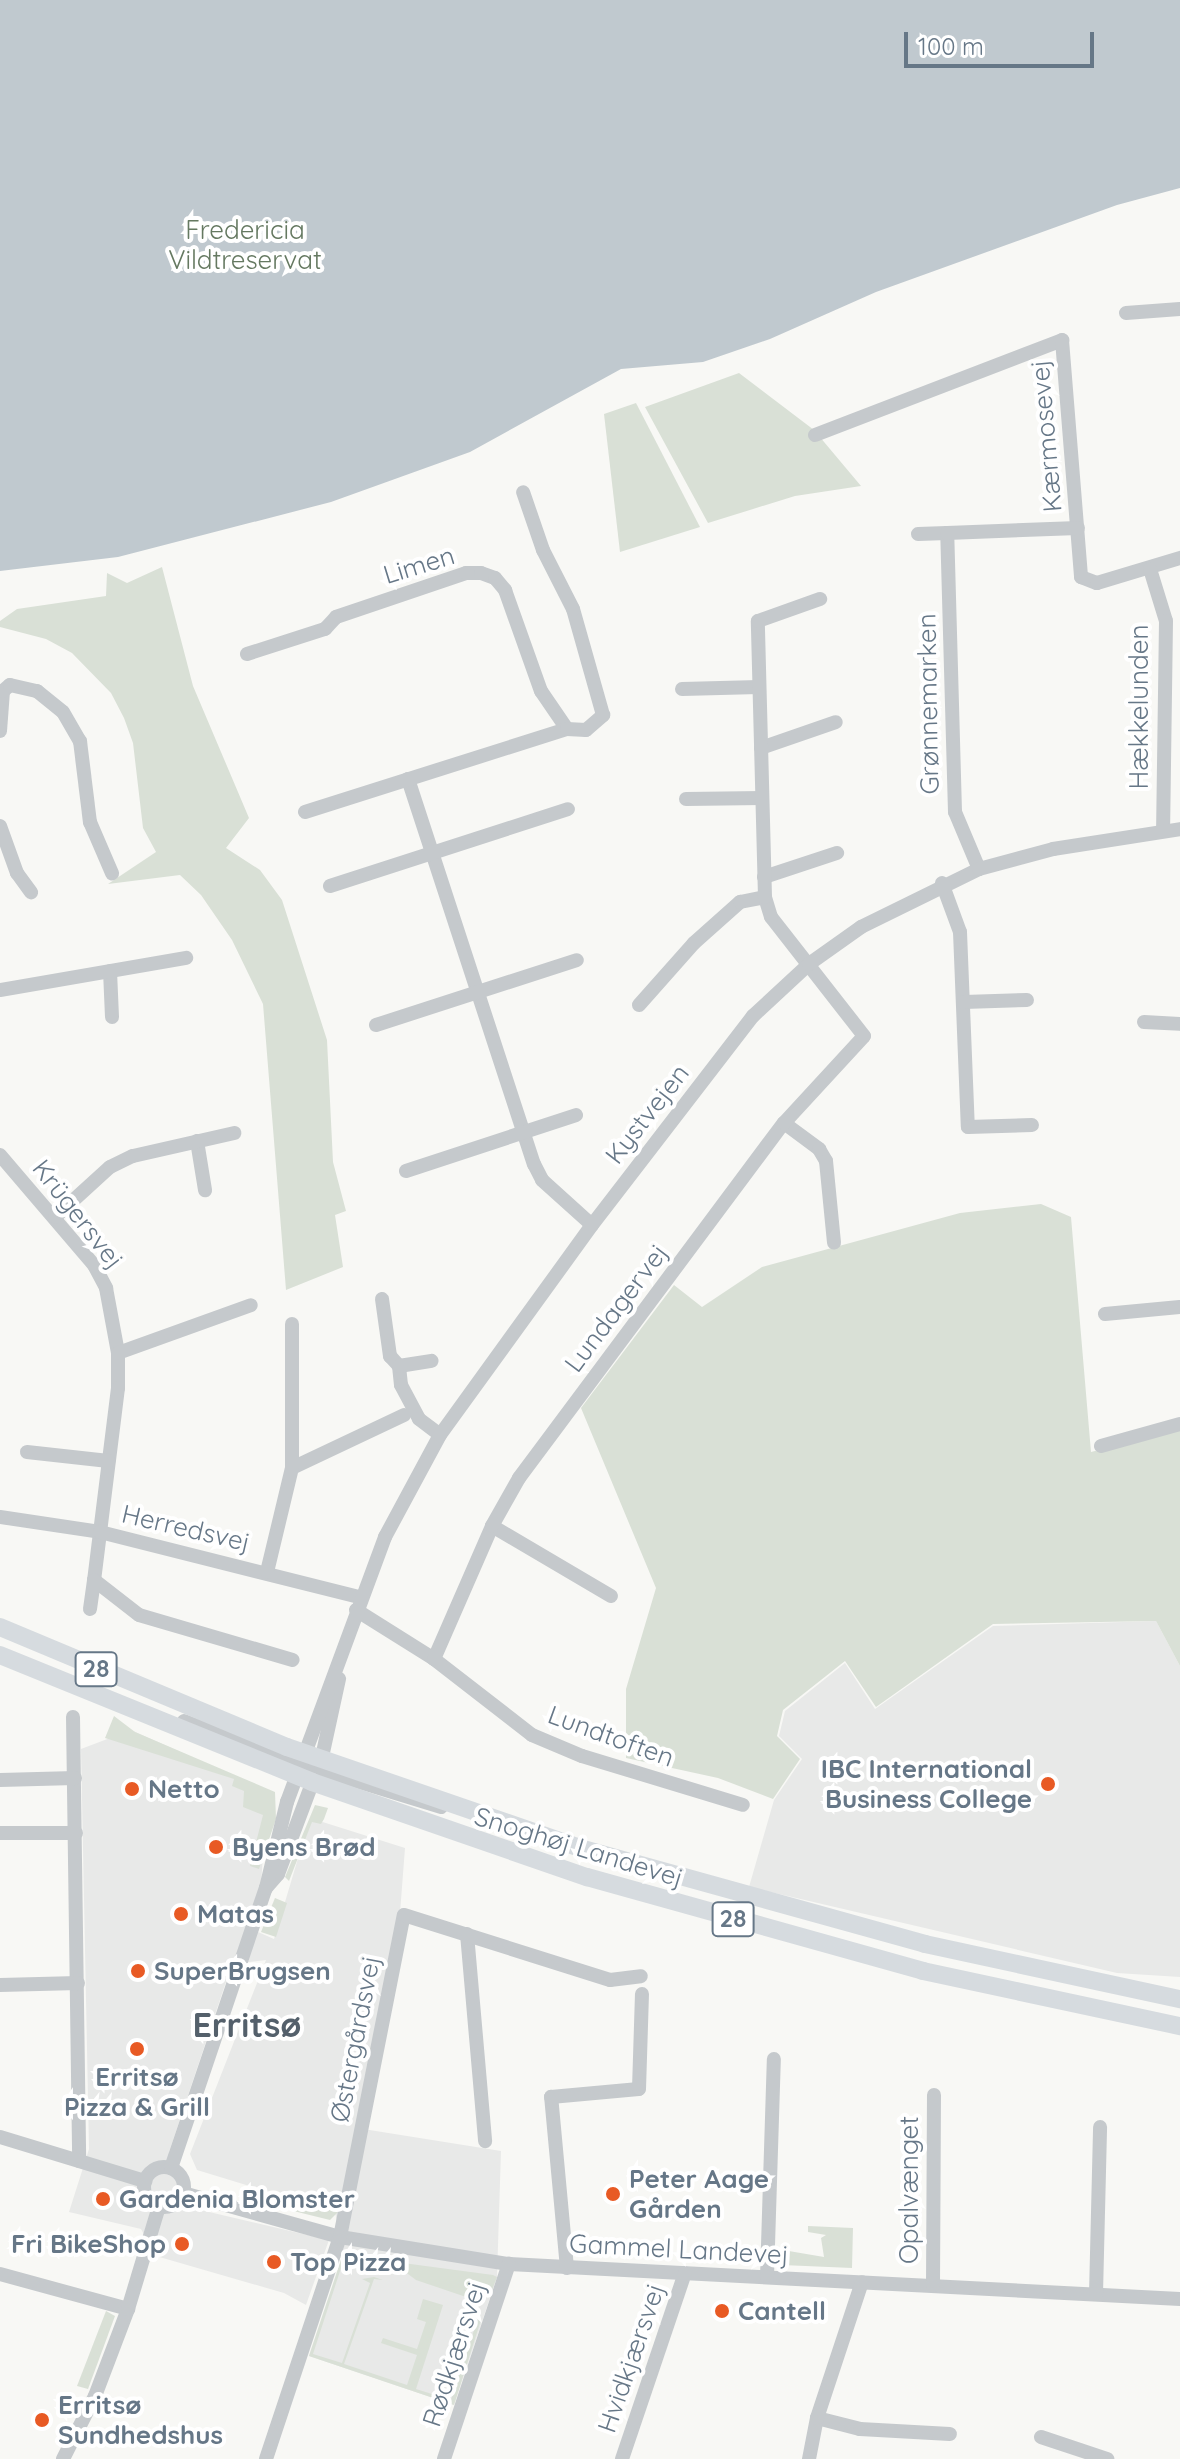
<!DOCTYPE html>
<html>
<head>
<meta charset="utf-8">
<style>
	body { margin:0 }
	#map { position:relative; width:1180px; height:2459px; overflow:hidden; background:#f8f8f5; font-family:Quicksand,sans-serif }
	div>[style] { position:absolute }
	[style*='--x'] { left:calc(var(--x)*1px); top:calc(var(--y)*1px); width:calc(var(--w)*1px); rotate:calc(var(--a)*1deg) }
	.built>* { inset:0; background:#e8e9e8 }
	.green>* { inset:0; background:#d9e0d6 }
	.water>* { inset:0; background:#c0c9cf }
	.minor>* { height:14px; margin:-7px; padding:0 7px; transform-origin:7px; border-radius:7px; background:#c5c9cc }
	.minor>.ring { margin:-7px; padding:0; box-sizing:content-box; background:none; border:14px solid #c5c9cc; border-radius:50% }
	.major>* { height:18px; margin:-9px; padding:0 9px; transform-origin:9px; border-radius:9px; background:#d6dbdf }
	.dots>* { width:22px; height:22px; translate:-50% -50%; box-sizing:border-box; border:4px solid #fff; border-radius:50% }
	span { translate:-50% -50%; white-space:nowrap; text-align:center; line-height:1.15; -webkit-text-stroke:8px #fff; paint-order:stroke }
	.shield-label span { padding:2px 6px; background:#fff; border:2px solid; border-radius:6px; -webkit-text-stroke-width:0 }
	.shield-label { font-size:24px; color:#667787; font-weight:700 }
	.park-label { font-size:26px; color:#657961 }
	.street-label { font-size:26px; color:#667787 }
	.poi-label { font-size:26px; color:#667787; font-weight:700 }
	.right { translate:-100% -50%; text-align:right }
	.left { translate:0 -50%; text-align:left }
	.district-label { font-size:34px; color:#54606b; font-weight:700 }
	.scale { position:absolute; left:904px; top:32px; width:190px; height:36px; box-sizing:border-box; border:4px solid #667787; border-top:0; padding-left:10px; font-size:24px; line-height:28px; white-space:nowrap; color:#667787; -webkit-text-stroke:6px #fff; paint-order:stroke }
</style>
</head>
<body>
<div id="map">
	<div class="built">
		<i style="clip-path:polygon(1156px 1621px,1180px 1666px,1180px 1977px,1117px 1973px,749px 1887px,774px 1800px,802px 1759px,779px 1736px,785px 1711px,845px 1663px,875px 1709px,993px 1626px)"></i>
		<i style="clip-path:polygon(131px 1730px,232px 1775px,273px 1801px,264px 1839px,258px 1932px,274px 1939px,310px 1818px,405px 1848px,400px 1913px,357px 2128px,501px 2151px,497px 2277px,454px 2405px,309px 2356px,343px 2254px,335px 2212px,197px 2170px,190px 2154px,266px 1960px,232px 1964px,169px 2152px,188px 2207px,329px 2240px,306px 2305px,284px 2293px,156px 2256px,141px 2229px,69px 2212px,89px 2149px,81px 1749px)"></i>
	</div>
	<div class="green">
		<i style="clip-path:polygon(739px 373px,814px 430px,861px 486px,795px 496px,708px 523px,645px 407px)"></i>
		<i style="clip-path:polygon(636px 403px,700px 527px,620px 552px,604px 414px)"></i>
		<i style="clip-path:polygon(162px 567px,193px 686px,249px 818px,226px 848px,260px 870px,282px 900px,327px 1040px,333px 1162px,346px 1211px,335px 1215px,343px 1267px,286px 1290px,263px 1004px,232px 940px,201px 895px,180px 875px,108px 884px,156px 852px,143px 828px,133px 743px,124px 718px,111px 693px,72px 653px,46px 639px,0 627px,0 621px,17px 609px,106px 596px,107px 573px,127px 583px)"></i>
		<i style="clip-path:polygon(1041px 1204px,1071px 1217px,1091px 1452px,1180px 1429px,1180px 1666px,1156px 1621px,993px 1624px,876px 1707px,845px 1661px,783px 1710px,777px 1736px,800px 1759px,773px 1799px,718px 1778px,626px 1758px,626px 1689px,656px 1588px,581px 1408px,674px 1285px,702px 1307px,762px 1267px,960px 1213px)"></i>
		<i style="clip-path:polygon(114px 1716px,135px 1732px,275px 1792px,276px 1819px,259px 1869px,250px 1866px,263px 1815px,243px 1807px,244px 1791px,232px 1786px,234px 1779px,105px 1738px)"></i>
		<i style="clip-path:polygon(315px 1805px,328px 1808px,324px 1819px,321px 1824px,312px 1822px,289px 1881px,285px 1877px)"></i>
		<i style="clip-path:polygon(275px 1898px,287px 1903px,276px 1937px,261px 1932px)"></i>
		<i style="clip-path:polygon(293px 2196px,338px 2208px,338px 2212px,330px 2220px,269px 2205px,271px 2198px,291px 2204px)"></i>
		<i style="clip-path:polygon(808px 2226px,853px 2228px,852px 2268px,782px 2265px,777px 2249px,824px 2257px,821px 2238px,826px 2235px,808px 2232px)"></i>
		<i style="clip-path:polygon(348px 2251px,382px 2257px,386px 2266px,341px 2268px,313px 2354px,342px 2363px,370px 2283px,362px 2279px,374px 2277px,383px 2280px,374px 2279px,344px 2364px,407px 2385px,417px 2355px,381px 2343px,383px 2338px,417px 2349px,426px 2322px,417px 2319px,423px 2299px,443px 2305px,416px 2389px,451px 2400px,478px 2318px,481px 2320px,454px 2405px,309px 2356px,343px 2254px)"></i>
		<i style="clip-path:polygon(403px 2263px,493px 2275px,497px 2277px,489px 2298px,469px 2298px,416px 2280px,404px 2271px)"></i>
		<i style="clip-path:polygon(106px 2311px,115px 2316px,88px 2389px,77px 2386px)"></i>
	</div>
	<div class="water">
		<i style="clip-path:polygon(0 0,1180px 0,1180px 188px,1117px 205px,876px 292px,770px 339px,703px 362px,621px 369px,470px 452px,331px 502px,118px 557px,0 571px)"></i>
	</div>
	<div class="minor">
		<i style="--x:1126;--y:313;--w:54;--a:-4.2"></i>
		<i style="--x:815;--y:435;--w:265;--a:-21"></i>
		<i style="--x:1062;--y:340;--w:238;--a:85.4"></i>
		<i style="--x:1081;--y:577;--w:17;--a:21"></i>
		<i style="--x:1097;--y:583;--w:87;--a:-16.8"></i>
		<i style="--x:918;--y:534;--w:29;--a:-2"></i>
		<i style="--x:1150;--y:569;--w:54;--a:72.9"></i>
		<i style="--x:1166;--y:621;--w:210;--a:90.8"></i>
		<i style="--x:247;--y:654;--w:82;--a:-17.8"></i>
		<i style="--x:325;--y:629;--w:16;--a:-47"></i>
		<i style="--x:336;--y:617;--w:137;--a:-18.7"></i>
		<i style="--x:466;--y:573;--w:15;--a:0"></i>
		<i style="--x:481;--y:573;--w:15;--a:20"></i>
		<i style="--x:495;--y:578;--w:16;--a:50"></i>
		<i style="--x:505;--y:590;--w:107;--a:70.4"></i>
		<i style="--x:541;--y:691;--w:46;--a:55.6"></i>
		<i style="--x:682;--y:689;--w:77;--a:-1.5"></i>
		<i style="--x:0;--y:731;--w:40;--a:-85.7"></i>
		<i style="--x:3;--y:691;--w:9;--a:-41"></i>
		<i style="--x:10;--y:685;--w:28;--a:13"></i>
		<i style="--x:37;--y:691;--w:33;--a:39"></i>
		<i style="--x:63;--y:712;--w:34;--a:60"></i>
		<i style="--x:80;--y:741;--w:82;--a:83"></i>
		<i style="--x:90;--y:822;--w:56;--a:66.7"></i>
		<i style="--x:761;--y:748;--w:79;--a:-19.1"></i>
		<i style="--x:408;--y:779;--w:405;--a:71.9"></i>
		<i style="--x:534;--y:1164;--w:18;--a:63"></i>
		<i style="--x:542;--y:1180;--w:67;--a:42"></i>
		<i style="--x:686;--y:799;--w:76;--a:-0.8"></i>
		<i style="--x:305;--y:812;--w:275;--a:-17.6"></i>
		<i style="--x:567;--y:729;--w:19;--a:3"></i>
		<i style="--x:586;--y:730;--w:23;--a:-41"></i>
		<i style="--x:603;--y:715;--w:110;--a:-105.8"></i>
		<i style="--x:573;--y:609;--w:66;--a:-117"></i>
		<i style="--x:543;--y:550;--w:61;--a:-109"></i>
		<i style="--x:0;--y:826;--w:50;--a:70.1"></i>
		<i style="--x:17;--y:873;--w:24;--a:54"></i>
		<i style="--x:979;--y:869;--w:62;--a:-112.8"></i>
		<i style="--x:955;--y:812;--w:279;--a:-91.6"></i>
		<i style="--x:947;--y:533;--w:131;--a:-2.2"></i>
		<i style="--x:764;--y:877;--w:77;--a:-18.2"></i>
		<i style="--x:942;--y:883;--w:52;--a:69.8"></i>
		<i style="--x:960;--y:932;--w:195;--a:87.7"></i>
		<i style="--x:968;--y:1127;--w:64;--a:-1.8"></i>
		<i style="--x:330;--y:886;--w:250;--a:-17.9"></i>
		<i style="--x:110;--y:971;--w:46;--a:87.5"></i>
		<i style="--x:0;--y:990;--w:189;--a:-9.8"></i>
		<i style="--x:964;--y:1002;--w:63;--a:-1.8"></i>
		<i style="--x:639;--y:1005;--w:83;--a:-48.4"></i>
		<i style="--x:694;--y:943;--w:62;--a:-41.7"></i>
		<i style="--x:740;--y:902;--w:25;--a:-11"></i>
		<i style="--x:1144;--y:1022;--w:36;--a:3"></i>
		<i style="--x:376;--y:1025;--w:211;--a:-17.9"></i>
		<i style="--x:784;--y:1123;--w:44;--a:36.6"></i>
		<i style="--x:819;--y:1149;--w:14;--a:60"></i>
		<i style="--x:826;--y:1161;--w:82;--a:84.4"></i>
		<i style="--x:197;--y:1141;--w:50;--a:80.7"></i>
		<i style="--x:0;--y:1155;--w:145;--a:49.5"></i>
		<i style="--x:94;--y:1265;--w:26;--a:62"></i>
		<i style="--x:106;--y:1288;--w:66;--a:79.5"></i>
		<i style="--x:118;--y:1353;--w:35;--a:90"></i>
		<i style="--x:118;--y:1388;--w:193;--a:97.1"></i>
		<i style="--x:94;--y:1580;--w:57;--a:37.9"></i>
		<i style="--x:139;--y:1615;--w:160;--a:16.3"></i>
		<i style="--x:406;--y:1171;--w:179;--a:-18.2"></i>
		<i style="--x:55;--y:1217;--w:74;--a:-42.3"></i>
		<i style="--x:110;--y:1167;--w:25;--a:-26"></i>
		<i style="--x:133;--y:1156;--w:104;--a:-12.8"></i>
		<i style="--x:382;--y:1299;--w:58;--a:82"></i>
		<i style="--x:390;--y:1356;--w:13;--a:48"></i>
		<i style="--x:399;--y:1366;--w:19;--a:84"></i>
		<i style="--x:401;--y:1385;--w:38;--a:62"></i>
		<i style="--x:419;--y:1419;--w:26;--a:37"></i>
		<i style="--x:1105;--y:1314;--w:75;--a:-5.3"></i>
		<i style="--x:118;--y:1353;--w:141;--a:-19.8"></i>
		<i style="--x:399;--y:1366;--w:33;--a:-9"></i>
		<i style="--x:1101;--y:1446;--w:82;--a:-15.6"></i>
		<i style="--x:27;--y:1452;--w:82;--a:6.3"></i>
		<i style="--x:292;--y:1468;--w:124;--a:-25.3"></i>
		<i style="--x:0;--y:1517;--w:101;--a:8.5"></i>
		<i style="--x:100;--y:1532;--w:267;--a:14.1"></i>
		<i style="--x:492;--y:1526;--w:138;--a:30.5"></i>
		<i style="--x:267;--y:1572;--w:107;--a:-76.5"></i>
		<i style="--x:292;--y:1468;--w:144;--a:-90"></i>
		<i style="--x:90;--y:1609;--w:29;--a:-82"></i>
		<i style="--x:356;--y:1610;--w:92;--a:32.1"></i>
		<i style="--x:434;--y:1659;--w:124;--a:37.8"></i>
		<i style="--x:532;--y:1735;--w:54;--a:22.8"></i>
		<i style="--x:582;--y:1756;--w:168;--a:16.9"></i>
		<i style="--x:434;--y:1659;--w:145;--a:-66.4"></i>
		<i style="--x:492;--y:1526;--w:55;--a:-60.6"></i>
		<i style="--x:519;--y:1478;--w:443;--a:-53.3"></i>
		<i style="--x:784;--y:1123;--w:118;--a:-47.4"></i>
		<i style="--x:864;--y:1036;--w:151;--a:-128"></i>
		<i style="--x:771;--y:917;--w:21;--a:-107"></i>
		<i style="--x:765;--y:897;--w:276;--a:-91.5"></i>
		<i style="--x:758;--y:621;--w:66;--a:-19.5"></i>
		<i style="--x:73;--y:1717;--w:444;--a:89.2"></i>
		<i style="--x:184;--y:1721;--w:126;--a:20.4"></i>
		<i style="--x:302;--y:1765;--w:9;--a:-21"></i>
		<i style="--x:308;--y:1772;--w:9;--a:-18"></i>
		<i style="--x:317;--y:1769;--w:130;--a:17"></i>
		<i style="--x:0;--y:1780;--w:75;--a:-1.5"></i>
		<i style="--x:0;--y:1833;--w:76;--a:0"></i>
		<i style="--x:266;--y:1888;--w:18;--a:-49"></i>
		<i style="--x:278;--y:1874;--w:125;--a:-69.4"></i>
		<i style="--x:322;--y:1757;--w:80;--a:-77.7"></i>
		<i style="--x:467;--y:1934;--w:208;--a:85"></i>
		<i style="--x:0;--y:1985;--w:78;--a:-1.5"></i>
		<i style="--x:0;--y:2137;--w:152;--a:16.9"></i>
		<i class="ring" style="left:144px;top:2167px;width:26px;height:26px"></i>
		<i style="--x:171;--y:2168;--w:296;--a:-71.3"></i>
		<i style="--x:266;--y:1888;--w:89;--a:-76.3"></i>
		<i style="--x:287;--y:1802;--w:283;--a:-69.7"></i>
		<i style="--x:385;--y:1537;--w:116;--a:-61.7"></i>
		<i style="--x:440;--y:1435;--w:259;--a:-54.1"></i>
		<i style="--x:592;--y:1225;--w:264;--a:-52.4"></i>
		<i style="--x:753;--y:1016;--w:76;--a:-42.9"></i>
		<i style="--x:809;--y:964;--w:64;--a:-35.4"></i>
		<i style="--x:861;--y:927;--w:131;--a:-26.2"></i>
		<i style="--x:979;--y:869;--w:77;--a:-15.1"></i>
		<i style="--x:1053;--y:849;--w:129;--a:-8.9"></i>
		<i style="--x:183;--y:2193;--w:163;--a:15.7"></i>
		<i style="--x:340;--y:2237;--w:171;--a:9.1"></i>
		<i style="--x:509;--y:2264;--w:672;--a:2.99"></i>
		<i style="--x:567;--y:2268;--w:172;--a:-95.3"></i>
		<i style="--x:551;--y:2097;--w:88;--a:-5.2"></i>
		<i style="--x:639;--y:2089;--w:95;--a:-88.2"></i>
		<i style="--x:0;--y:2274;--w:133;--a:15.3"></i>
		<i style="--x:767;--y:2277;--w:218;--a:-88.2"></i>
		<i style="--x:933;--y:2285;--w:190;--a:-89.7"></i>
		<i style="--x:1096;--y:2294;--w:167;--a:-88.6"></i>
		<i style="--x:817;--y:2418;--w:44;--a:14.3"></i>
		<i style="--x:860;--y:2429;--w:90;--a:3.2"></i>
		<i style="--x:1041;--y:2437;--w:70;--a:18.4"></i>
		<i style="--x:63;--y:2459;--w:71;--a:-63.1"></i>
		<i style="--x:95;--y:2396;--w:93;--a:-69.2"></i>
		<i style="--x:128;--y:2309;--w:108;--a:-73.2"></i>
		<i style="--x:266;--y:2459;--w:234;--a:-71.6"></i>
		<i style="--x:340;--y:2237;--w:328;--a:-78.8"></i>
		<i style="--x:404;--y:1915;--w:216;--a:17.5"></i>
		<i style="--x:610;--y:1980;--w:31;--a:-7"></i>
		<i style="--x:444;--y:2459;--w:206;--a:-71.6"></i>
		<i style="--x:622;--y:2459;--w:196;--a:-71.3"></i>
		<i style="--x:809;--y:2459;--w:42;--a:-79"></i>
		<i style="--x:817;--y:2418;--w:143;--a:-71.7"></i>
	</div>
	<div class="major">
		<i style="--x:0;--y:1627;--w:311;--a:22.7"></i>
		<i style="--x:287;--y:1747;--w:313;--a:19"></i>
		<i style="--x:583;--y:1849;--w:355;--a:15.5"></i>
		<i style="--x:925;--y:1944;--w:261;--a:12.2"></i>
		<i style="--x:0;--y:1655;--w:337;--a:22.1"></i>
		<i style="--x:312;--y:1782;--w:291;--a:19.1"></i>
		<i style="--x:587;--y:1877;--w:349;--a:15.6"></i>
		<i style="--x:923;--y:1971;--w:263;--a:12.1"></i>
	</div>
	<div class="dots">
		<i style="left:1048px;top:1784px;background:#e85a24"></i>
		<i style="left:132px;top:1789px;background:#e85a24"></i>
		<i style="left:216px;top:1847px;background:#e85a24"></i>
		<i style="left:181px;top:1914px;background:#e85a24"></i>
		<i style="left:138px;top:1971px;background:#e85a24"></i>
		<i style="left:137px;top:2049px;background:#e85a24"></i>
		<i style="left:613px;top:2194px;background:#e85a24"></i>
		<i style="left:103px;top:2199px;background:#e85a24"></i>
		<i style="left:182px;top:2244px;background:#e85a24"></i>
		<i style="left:274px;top:2262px;background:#e85a24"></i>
		<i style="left:722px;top:2311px;background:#e85a24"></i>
		<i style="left:42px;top:2420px;background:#e85a24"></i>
	</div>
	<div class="shield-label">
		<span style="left:96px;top:1669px">28</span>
		<span style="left:733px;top:1919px">28</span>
	</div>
	<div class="park-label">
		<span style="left:245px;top:245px">Fredericia<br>Vildtreservat</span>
	</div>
	<div class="street-label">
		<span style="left:1046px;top:436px;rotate:-95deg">Kærmosevej</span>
		<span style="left:419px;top:565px;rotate:-17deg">Limen</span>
		<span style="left:928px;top:704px;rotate:-91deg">Grønnemarken</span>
		<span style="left:1139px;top:707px;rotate:-90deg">Hækkelunden</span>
		<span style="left:647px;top:1114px;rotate:-52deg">Kystvejen</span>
		<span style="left:78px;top:1214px;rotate:52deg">Krügersvej</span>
		<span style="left:616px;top:1308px;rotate:-53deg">Lundagervej</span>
		<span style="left:186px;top:1528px;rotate:13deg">Herredsvej</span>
		<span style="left:611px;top:1736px;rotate:20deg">Lundtoften</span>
		<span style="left:579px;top:1847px;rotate:17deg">Snoghøj Landevej</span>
		<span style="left:355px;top:2039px;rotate:-79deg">Østergårdsvej</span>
		<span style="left:909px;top:2190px;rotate:-90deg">Opalvænget</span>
		<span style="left:679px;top:2249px;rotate:3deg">Gammel Landevej</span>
		<span style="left:454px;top:2354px;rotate:-72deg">Rødkjærsvej</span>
		<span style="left:631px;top:2358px;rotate:-71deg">Hvidkjærsvej</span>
	</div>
	<div class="poi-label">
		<span class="right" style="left:1032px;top:1784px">IBC International<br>Business College</span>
		<span class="left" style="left:148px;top:1789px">Netto</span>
		<span class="left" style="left:232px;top:1847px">Byens Brød</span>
		<span class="left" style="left:197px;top:1914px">Matas</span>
		<span class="left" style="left:154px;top:1971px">SuperBrugsen</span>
		<span style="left:137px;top:2092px">Erritsø<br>Pizza &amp; Grill</span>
		<span class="left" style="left:629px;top:2194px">Peter Aage<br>Gården</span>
		<span class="left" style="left:119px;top:2199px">Gardenia Blomster</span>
		<span class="right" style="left:166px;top:2244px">Fri BikeShop</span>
		<span class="left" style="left:290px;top:2262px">Top Pizza</span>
		<span class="left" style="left:738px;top:2311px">Cantell</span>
		<span class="left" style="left:58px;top:2420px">Erritsø<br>Sundhedshus</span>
	</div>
	<div class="district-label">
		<span style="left:247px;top:2025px">Erritsø</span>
	</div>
	<div class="scale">100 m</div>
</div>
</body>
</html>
